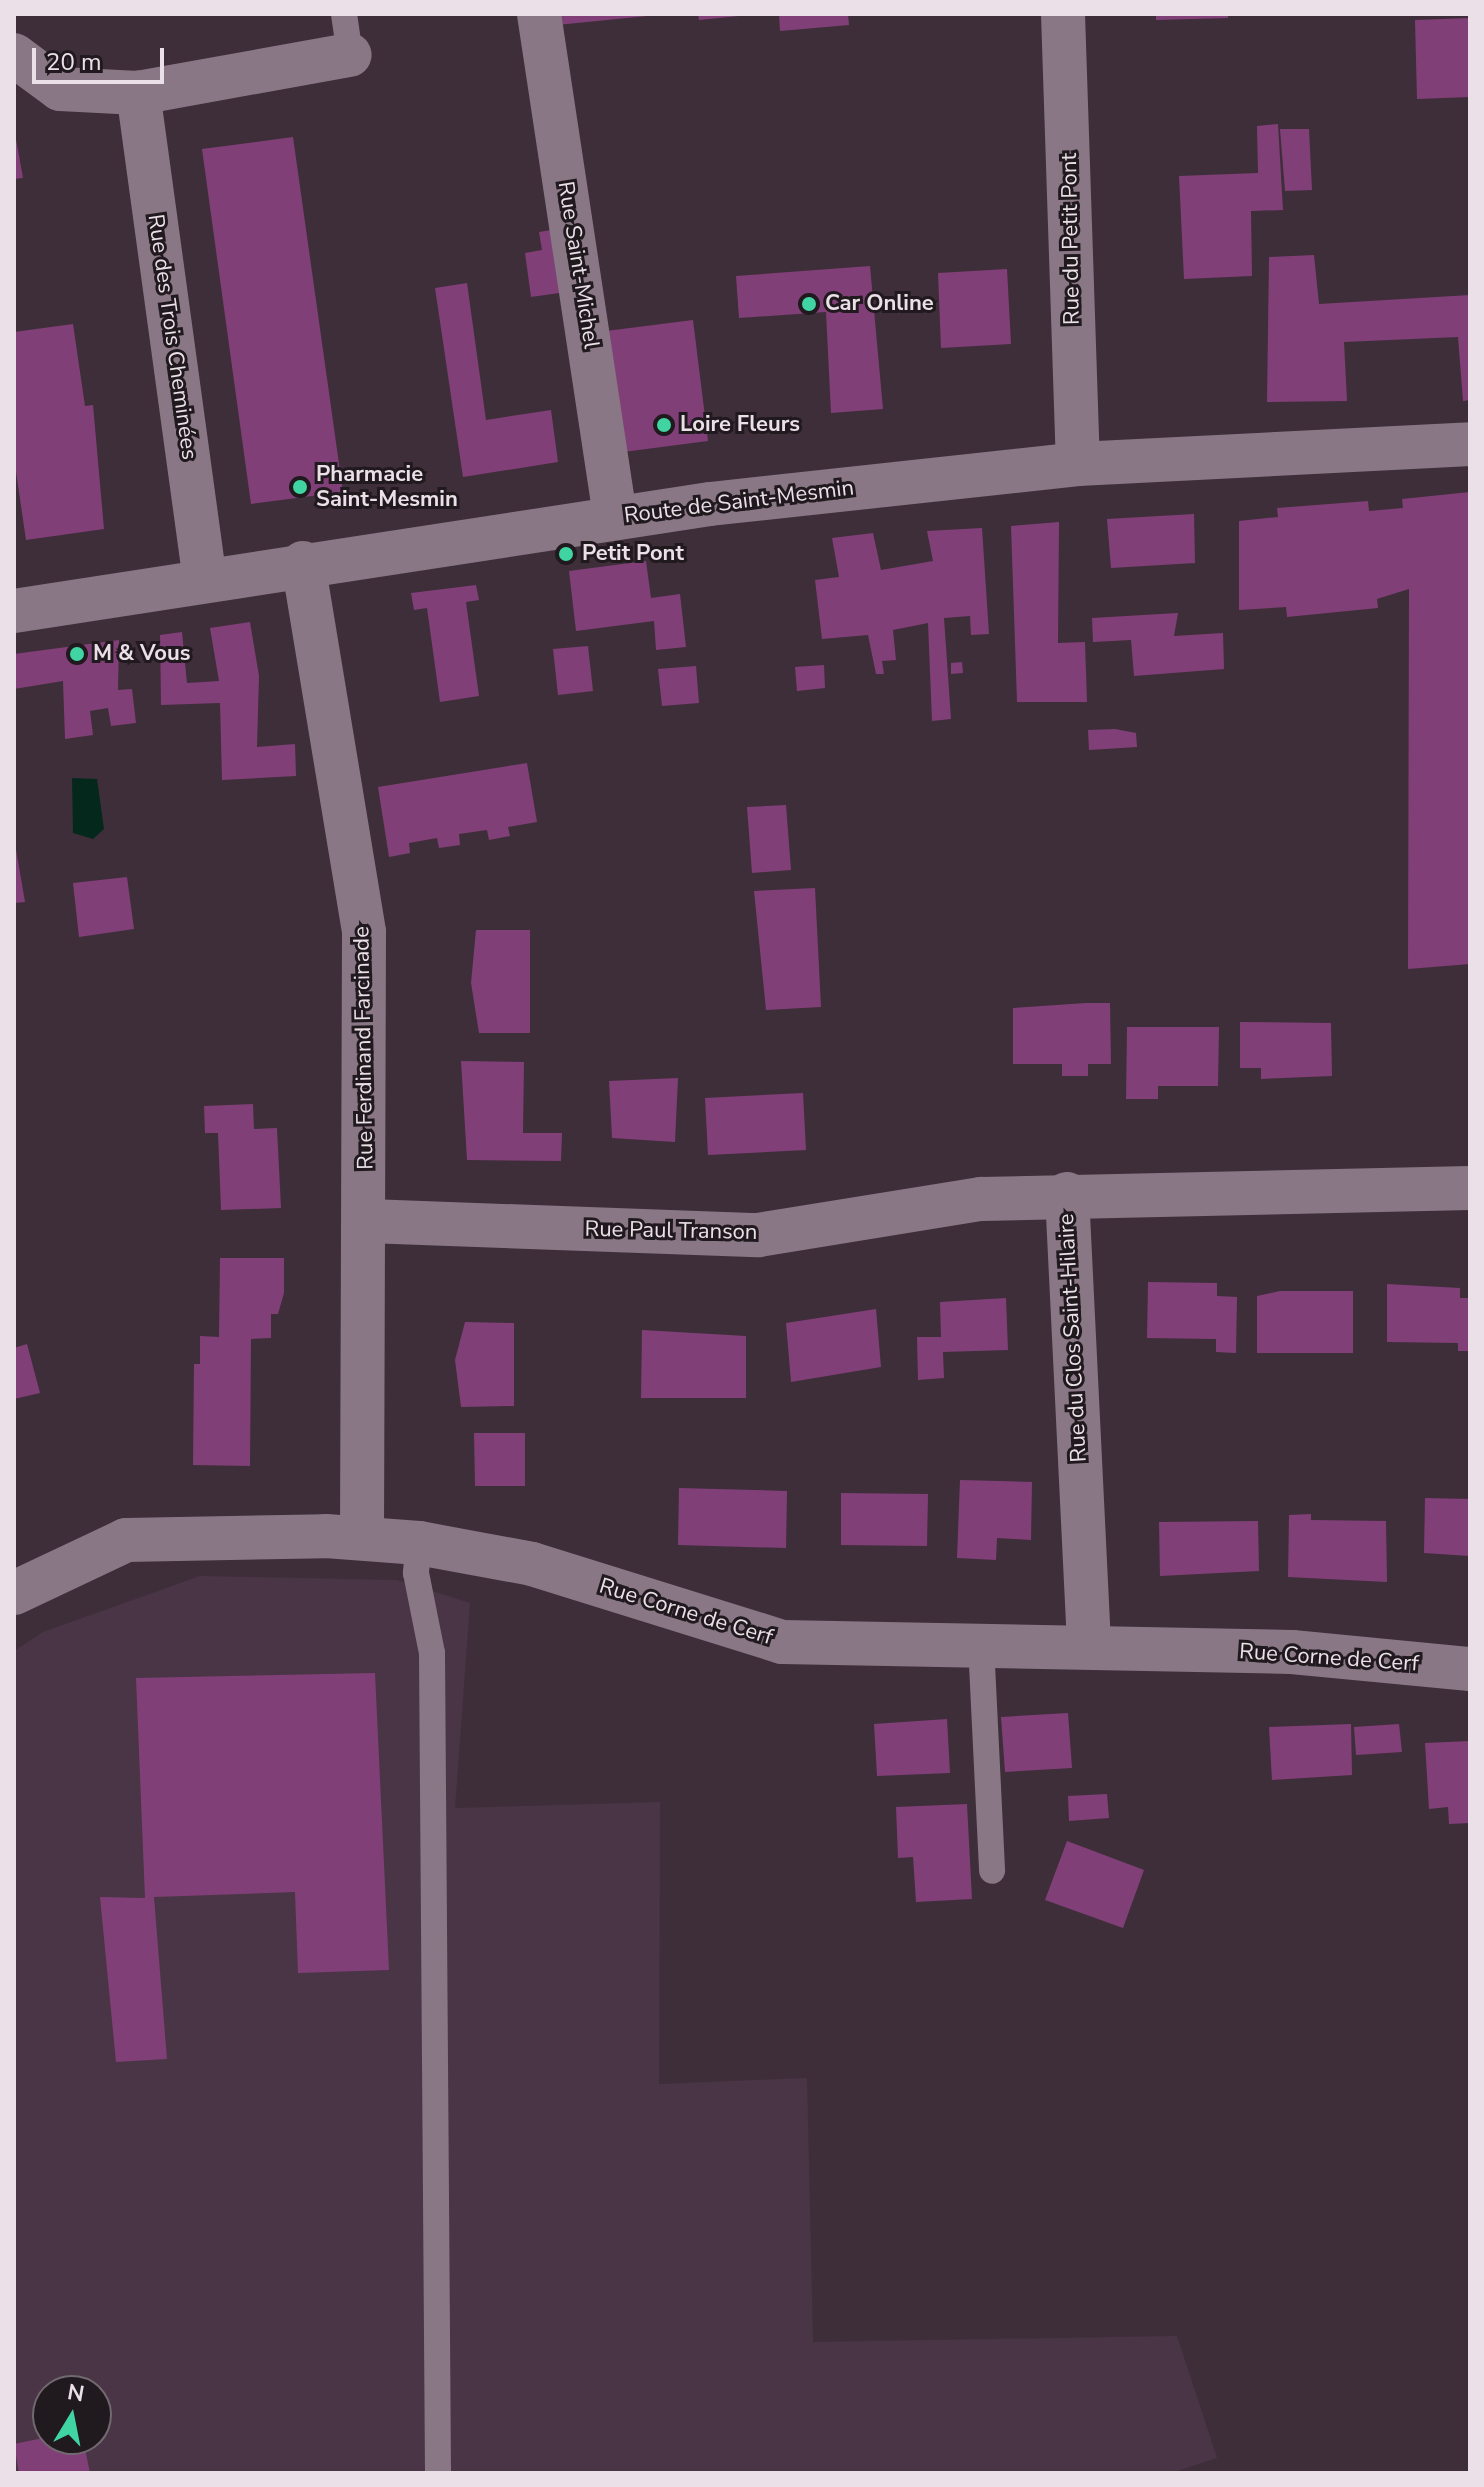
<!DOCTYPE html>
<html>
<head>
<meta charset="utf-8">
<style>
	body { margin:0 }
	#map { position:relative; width:1484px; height:2487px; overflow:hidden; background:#3e2e3a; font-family:"Nunito Sans",sans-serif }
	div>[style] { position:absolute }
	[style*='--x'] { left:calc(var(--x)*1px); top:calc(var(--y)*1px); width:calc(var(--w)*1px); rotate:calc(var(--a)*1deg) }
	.built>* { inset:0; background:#4a3546 }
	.water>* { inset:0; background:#05281c }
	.building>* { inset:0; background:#813f77 }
	.lane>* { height:26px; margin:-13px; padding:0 13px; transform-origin:13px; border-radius:13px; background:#897785 }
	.street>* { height:44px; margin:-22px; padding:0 22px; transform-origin:22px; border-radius:22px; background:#897785 }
	.secondary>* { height:44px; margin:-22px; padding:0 22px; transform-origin:22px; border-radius:22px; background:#897785 }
	.dots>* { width:22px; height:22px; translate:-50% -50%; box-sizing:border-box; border:4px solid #20191e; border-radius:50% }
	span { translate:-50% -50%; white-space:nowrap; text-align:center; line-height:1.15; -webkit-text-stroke:6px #20191e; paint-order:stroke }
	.street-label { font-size:22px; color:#ebe0e8 }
	.poi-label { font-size:22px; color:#ebe0e8; font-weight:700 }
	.left { translate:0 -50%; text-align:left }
	.frame { position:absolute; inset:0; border:16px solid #ebe0e8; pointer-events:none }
	.north { position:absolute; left:32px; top:2375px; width:80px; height:80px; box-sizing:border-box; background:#20191e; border:2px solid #71696f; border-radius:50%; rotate:10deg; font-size:22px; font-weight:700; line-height:32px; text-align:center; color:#ebe0e8 }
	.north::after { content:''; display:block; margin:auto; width:28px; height:36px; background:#40d4a2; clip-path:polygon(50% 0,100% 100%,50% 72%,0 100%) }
	.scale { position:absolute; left:32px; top:48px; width:132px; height:36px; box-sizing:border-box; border:4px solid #ebe0e8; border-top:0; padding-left:10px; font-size:24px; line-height:28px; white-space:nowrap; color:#ebe0e8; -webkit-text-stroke:6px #20191e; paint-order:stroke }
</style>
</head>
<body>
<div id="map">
	<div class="built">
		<i style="clip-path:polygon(evenodd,200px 1576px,397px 1580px,470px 1603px,455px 1808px,660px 1802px,659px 2084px,807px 2078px,813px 2342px,1177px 2336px,1217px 2458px,1171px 2473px,14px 2473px,14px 1651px,43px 1632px,200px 1576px,48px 2391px,96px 2391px,96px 2439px,48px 2439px,48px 2391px)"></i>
	</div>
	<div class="water">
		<i style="clip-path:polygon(72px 778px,97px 779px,104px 829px,93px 839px,73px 833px)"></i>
	</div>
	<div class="building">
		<i style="clip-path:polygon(555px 14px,647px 14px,647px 16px,557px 25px)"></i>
		<i style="clip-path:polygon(698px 14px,738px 14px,739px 16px,699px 20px)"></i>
		<i style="clip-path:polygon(779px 14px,848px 14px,849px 25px,780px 31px)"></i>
		<i style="clip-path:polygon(1156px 14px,1228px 14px,1228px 18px,1156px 20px)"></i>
		<i style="clip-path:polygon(1470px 18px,1470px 97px,1417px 99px,1415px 20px)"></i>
		<i style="clip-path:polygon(1278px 124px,1283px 210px,1251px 211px,1252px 276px,1184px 279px,1179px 176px,1258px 173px,1257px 126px)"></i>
		<i style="clip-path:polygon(14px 128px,23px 178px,14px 179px)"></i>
		<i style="clip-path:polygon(1280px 129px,1309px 129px,1312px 190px,1285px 191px)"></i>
		<i style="clip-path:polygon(293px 137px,343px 492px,251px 504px,202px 149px)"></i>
		<i style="clip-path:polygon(557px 229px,566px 292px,531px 297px,525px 253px,542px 250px,539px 232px)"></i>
		<i style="clip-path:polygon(1314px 255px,1319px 304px,1470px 295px,1470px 400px,1463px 401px,1458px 337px,1344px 342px,1347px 401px,1267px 402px,1269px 257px)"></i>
		<i style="clip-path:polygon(870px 266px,883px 409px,831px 413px,826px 312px,739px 318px,736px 276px)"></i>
		<i style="clip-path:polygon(1007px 269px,1011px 344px,941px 348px,938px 273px)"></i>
		<i style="clip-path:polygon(467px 283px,486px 420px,551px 410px,558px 462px,463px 477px,435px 288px)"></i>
		<i style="clip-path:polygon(693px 320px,708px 441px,623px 452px,606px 331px)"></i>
		<i style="clip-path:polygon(73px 324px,85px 406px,93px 405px,104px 529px,26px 540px,14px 458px,14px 332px)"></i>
		<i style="clip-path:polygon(1470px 492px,1470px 964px,1408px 969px,1409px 589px,1377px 599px,1378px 608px,1287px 617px,1286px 607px,1239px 610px,1239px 521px,1278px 517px,1277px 508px,1368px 501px,1369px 511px,1403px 508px,1402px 499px)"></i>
		<i style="clip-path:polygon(1194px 514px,1195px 563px,1111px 568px,1107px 519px)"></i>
		<i style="clip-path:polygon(1059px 522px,1058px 643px,1085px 642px,1087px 702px,1017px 702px,1011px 526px)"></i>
		<i style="clip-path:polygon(982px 528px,989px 634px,971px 635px,970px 616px,944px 618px,951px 719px,932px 721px,928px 623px,893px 630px,896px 660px,882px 661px,884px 674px,876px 674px,868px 635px,822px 639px,815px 580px,839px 577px,832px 538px,873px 533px,881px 570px,933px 561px,927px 531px)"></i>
		<i style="clip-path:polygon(646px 561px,651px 598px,680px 594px,686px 647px,656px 650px,654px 621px,576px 631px,569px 571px)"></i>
		<i style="clip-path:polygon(476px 585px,479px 600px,466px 602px,479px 696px,440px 702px,427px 608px,414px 610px,411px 593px)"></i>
		<i style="clip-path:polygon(1178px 613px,1174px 636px,1223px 633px,1224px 669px,1134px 676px,1131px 640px,1093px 642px,1092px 618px)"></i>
		<i style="clip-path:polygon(250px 622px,259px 676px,257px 747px,295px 744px,296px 776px,222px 780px,220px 703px,161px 705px,160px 635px,182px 632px,187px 683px,219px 681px,210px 628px)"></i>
		<i style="clip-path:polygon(119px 640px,118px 690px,132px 689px,136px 723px,111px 726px,108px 708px,90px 711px,93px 735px,65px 739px,63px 681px,14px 689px,14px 654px)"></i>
		<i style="clip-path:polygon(588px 646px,593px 691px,558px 695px,553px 649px)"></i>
		<i style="clip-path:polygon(962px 662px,963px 673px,951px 674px,951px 663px)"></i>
		<i style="clip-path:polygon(824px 665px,825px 688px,797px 691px,795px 667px)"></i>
		<i style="clip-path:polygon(696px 666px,699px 703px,662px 706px,658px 669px)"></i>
		<i style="clip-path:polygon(1115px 729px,1136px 733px,1137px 747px,1089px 750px,1088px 730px)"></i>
		<i style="clip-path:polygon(527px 763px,537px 822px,508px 827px,510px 836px,489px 840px,487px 830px,459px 834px,460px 845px,439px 848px,437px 838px,409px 843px,410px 853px,389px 857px,378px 787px)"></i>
		<i style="clip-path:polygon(786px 805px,791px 870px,752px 873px,747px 807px)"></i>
		<i style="clip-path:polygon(14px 838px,25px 902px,14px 903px)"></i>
		<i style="clip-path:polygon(127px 877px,134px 929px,79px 937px,73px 883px)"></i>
		<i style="clip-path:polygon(815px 888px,821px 1007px,766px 1010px,754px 891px)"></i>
		<i style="clip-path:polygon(476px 930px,530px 930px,530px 1033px,479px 1033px,471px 983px)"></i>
		<i style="clip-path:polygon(1086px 1003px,1110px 1003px,1111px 1064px,1088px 1064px,1088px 1076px,1062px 1076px,1062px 1064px,1013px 1064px,1013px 1008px)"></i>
		<i style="clip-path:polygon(1240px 1022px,1331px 1023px,1332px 1076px,1261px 1079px,1261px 1068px,1240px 1068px)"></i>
		<i style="clip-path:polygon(1127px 1027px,1219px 1027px,1218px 1086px,1158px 1086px,1158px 1099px,1126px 1099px)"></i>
		<i style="clip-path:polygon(461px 1061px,524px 1062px,523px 1133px,562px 1133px,561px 1161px,467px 1160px)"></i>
		<i style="clip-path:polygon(678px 1078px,675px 1142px,612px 1138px,609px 1081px)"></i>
		<i style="clip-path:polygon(803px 1093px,806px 1150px,708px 1155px,705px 1098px)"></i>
		<i style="clip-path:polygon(253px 1104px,254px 1129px,277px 1128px,281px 1208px,221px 1210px,218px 1133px,205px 1133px,204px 1106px)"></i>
		<i style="clip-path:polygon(220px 1258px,284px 1258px,284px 1293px,278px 1314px,271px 1314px,271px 1338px,251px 1339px,250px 1466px,193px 1465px,194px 1364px,200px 1364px,200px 1336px,219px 1337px)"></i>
		<i style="clip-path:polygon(1148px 1282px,1217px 1283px,1217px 1296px,1237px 1297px,1236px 1353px,1216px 1352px,1216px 1339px,1147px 1338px)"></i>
		<i style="clip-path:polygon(1387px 1284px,1460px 1288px,1460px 1298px,1470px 1298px,1470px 1351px,1458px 1351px,1458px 1343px,1387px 1342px)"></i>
		<i style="clip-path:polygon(1280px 1291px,1353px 1291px,1353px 1353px,1257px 1353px,1257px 1296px)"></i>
		<i style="clip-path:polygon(1006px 1298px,1008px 1350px,943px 1352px,944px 1378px,918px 1380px,917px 1337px,941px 1337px,940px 1302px)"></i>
		<i style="clip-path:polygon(876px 1309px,881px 1367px,791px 1382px,786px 1323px)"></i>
		<i style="clip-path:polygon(465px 1322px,514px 1323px,514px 1406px,461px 1407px,455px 1360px)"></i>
		<i style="clip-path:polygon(642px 1330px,746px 1336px,746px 1398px,641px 1398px)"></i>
		<i style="clip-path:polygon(27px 1344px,40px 1393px,14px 1399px,14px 1348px)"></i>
		<i style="clip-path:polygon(474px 1433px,525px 1433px,525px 1486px,475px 1486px)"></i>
		<i style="clip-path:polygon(960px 1480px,1032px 1482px,1031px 1540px,997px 1538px,996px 1560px,957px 1558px)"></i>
		<i style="clip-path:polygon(679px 1488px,787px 1491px,786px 1548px,678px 1545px)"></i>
		<i style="clip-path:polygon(841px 1493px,928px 1494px,927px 1546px,841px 1545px)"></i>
		<i style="clip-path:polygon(1425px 1498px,1470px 1499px,1470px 1556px,1424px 1553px)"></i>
		<i style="clip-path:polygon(1311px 1514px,1311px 1520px,1386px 1521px,1387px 1582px,1288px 1577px,1289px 1515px)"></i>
		<i style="clip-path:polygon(1258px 1521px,1259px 1571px,1160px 1576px,1159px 1522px)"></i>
		<i style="clip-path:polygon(375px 1673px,389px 1970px,298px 1973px,295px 1892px,154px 1897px,167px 2059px,116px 2062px,100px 1897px,145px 1898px,136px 1678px)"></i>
		<i style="clip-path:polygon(1068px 1713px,1072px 1768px,1005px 1772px,1001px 1717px)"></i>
		<i style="clip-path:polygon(947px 1719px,950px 1773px,877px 1776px,874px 1724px)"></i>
		<i style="clip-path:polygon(1351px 1724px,1352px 1775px,1272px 1780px,1269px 1727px)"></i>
		<i style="clip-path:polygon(1399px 1724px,1402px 1752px,1356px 1755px,1354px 1727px)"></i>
		<i style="clip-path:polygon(1470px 1741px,1470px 1823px,1449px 1824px,1448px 1807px,1429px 1809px,1425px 1743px)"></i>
		<i style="clip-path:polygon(1107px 1794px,1109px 1818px,1069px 1821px,1068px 1796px)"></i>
		<i style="clip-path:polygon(967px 1804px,972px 1899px,916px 1902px,913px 1857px,898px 1858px,896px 1807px)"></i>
		<i style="clip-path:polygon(1067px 1841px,1144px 1870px,1123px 1928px,1045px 1900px)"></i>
		<i style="clip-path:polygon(48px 2437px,83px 2439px,90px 2473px,19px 2473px,14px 2444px)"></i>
	</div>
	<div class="lane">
		<i style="--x:344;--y:14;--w:41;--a:81.7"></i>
		<i style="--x:419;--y:1543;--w:30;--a:96"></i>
		<i style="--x:416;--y:1573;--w:82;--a:78.7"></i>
		<i style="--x:432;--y:1653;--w:820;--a:89.58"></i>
		<i style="--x:981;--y:1644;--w:227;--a:87.2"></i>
	</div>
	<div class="street">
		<i style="--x:539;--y:14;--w:508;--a:81.39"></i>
		<i style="--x:1063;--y:14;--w:450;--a:88.1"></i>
		<i style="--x:14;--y:55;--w:57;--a:36.5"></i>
		<i style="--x:60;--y:89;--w:78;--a:2.9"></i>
		<i style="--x:303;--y:563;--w:374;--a:80.6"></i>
		<i style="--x:364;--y:932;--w:606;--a:90.19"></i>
		<i style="--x:205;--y:581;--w:493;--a:-97.8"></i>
		<i style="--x:138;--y:93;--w:215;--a:-10.2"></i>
		<i style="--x:1067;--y:1194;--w:452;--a:87.2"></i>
		<i style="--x:368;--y:1221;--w:390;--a:2.1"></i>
		<i style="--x:758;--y:1235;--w:226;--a:-9.2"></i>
		<i style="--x:981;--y:1199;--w:489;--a:-1.3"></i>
		<i style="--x:14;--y:1593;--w:124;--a:-25.3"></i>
		<i style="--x:126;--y:1540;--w:200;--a:-1.1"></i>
		<i style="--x:326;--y:1536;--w:93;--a:4.3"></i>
		<i style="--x:419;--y:1543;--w:115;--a:10.5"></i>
		<i style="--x:532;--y:1564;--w:262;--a:17.3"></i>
		<i style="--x:782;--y:1642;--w:510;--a:1.12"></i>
		<i style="--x:1292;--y:1652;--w:179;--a:5.5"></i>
	</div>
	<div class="secondary">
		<i style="--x:14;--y:611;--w:704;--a:-8.74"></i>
		<i style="--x:710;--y:504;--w:370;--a:-6.2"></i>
		<i style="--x:1078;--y:464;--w:393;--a:-2.9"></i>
	</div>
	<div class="dots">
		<i style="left:809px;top:304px;background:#40d4a2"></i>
		<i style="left:664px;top:425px;background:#40d4a2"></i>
		<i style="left:300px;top:487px;background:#40d4a2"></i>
		<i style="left:566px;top:554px;background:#40d4a2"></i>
		<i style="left:77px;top:654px;background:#40d4a2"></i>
	</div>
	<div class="street-label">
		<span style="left:1071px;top:239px;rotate:-91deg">Rue du Petit Pont</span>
		<span style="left:578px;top:265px;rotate:81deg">Rue Saint-Michel</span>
		<span style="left:172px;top:337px;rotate:82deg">Rue des Trois Cheminées</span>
		<span style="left:739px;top:502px;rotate:-7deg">Route de Saint-Mesmin</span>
		<span style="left:364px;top:1048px;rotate:-91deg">Rue Ferdinand Farcinade</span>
		<span style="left:671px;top:1231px;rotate:1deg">Rue Paul Transon</span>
		<span style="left:1073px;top:1338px;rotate:-93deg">Rue du Clos Saint-Hilaire</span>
		<span style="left:686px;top:1612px;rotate:17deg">Rue Corne de Cerf</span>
		<span style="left:1329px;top:1658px;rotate:4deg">Rue Corne de Cerf</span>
	</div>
	<div class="poi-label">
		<span class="left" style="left:825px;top:304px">Car Online</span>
		<span class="left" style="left:680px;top:425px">Loire Fleurs</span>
		<span class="left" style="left:316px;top:487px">Pharmacie<br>Saint-Mesmin</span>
		<span class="left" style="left:582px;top:554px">Petit Pont</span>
		<span class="left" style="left:93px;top:654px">M &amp; Vous</span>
	</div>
	<div class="frame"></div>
	<div class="north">N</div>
	<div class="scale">20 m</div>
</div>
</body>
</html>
